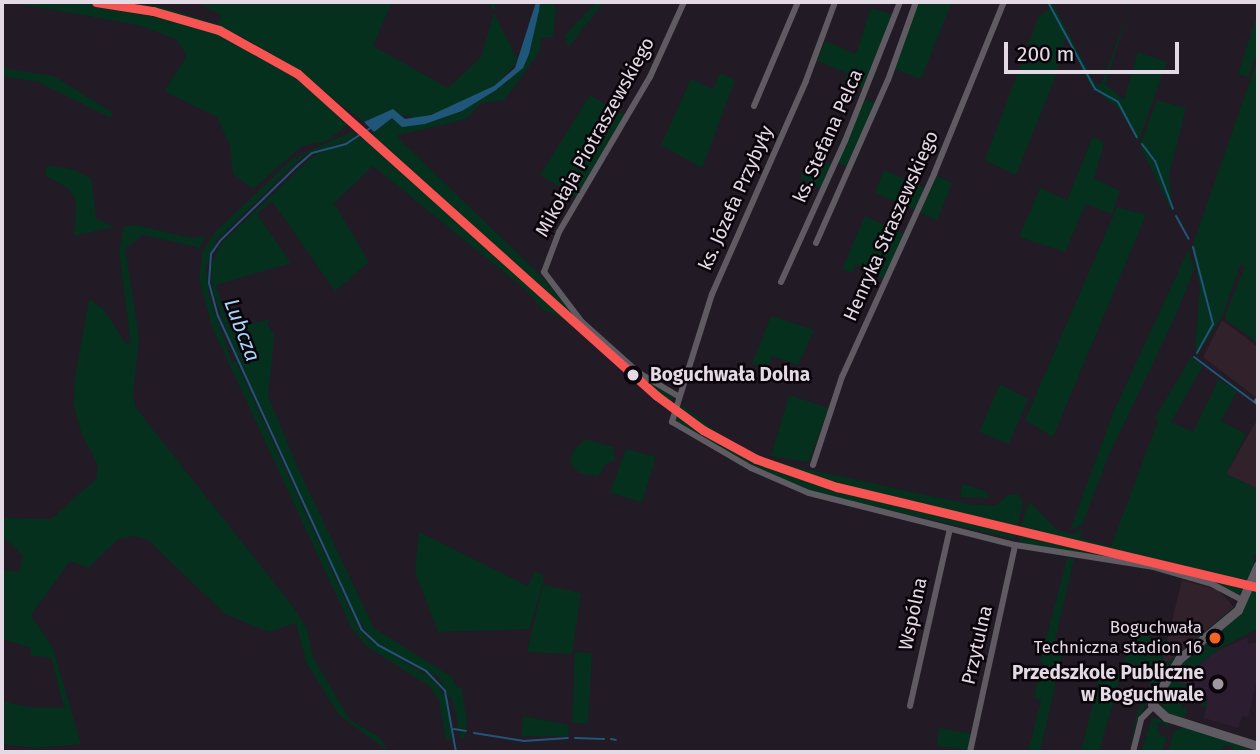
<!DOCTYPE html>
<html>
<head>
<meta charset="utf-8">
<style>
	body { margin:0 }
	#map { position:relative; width:1260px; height:754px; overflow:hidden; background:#221a24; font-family:"Fira Sans",sans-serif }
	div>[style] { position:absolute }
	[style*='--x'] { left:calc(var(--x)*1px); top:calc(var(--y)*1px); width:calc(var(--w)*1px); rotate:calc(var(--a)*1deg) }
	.industrial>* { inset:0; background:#31212b }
	.built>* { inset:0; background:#2d1d30 }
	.green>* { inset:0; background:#05301e }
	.water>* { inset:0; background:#20567a }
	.stream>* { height:2px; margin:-1px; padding:0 1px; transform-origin:1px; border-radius:1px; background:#20567a }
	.street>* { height:6px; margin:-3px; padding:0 3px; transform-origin:3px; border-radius:3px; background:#605a62 }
	.secondary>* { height:9px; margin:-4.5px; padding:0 4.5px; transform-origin:4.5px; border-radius:4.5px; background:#605a62 }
	.rail-1>* { height:9px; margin:-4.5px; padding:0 4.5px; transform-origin:4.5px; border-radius:4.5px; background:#f65353 }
	.dots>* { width:19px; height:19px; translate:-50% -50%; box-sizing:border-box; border:4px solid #0b050b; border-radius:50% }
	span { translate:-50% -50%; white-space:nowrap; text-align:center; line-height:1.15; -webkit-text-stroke:5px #0b050b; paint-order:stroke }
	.bus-label { font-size:17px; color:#e4dae5 }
	.right { translate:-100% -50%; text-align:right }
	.street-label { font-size:19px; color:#e4dae5 }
	.stop-label { font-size:19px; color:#e4dae5; font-weight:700 }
	.left { translate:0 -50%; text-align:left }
	.poi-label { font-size:19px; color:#e4dae5; font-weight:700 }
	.water-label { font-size:21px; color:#a4d4f8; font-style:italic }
	.frame { position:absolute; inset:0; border:4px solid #e4dae5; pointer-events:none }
	.scale { position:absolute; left:1004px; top:42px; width:175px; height:32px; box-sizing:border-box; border:4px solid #e4dae5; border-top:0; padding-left:9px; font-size:21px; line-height:24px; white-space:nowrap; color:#e4dae5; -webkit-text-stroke:5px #0b050b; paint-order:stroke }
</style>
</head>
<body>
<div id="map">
	<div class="industrial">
		<i style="clip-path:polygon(1222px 320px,1258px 347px,1258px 399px,1203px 357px)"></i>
		<i style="clip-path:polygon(1258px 418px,1258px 489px,1226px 474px)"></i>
		<i style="clip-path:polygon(1182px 580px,1218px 590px,1234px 607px,1169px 662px,1162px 661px)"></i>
		<i style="clip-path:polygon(1124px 662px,1149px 669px,1146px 681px,1121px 674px)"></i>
	</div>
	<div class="built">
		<i style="clip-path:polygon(371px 134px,672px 406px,745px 451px,842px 486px,1258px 583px,1258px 592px,813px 483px,732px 450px,645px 388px,367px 138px)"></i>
		<i style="clip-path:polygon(1247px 638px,1249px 644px,1258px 642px,1258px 676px,1248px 717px,1242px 716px,1238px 728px,1204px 718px,1208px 697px,1177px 683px,1216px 651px)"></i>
	</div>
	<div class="green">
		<i style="clip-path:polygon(10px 2px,81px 2px,204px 27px,235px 39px,293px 73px,350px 123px,327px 141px,302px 146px,253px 189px,233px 174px,230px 146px,217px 117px,164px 91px,187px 56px,176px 39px,138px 25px)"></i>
		<i style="clip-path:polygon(113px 2px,163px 7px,218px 24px,221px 15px,196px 2px,392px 2px,373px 46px,448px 88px,481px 57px,494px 13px,490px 4px,480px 2px,496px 2px,494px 13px,518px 61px,495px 86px,457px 107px,417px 118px,401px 115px,364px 122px,279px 58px,238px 35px,186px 16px)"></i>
		<i style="clip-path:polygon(540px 2px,552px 2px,556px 11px,553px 37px,541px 38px,539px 53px,504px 100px,481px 103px,466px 119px,396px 136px,541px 276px,581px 322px,638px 375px,673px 396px,672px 406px,371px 134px,392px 118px,425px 124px,462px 111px,496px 90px,523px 67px)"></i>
		<i style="clip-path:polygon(596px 2px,604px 2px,568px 48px,565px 35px)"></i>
		<i style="clip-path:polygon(918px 2px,952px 2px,921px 79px,894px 69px)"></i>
		<i style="clip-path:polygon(1046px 2px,1052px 2px,1095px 84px,1101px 84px,1132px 2px,1105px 84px,1124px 100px,1138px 52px,1167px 62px,1138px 142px,1119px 109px,1091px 87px,1066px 36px,1055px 78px,1016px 175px,985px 160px,1039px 16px,1050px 9px)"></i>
		<i style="clip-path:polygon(871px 8px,894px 15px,865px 90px,844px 82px,847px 73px,817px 61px,825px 41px,856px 54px)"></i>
		<i style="clip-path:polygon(1258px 11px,1258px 50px,1248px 77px,1238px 74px)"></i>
		<i style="clip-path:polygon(1258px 58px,1258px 343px,1224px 318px,1245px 266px,1241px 264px,1222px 316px,1198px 354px,1195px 347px,1200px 288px,1192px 247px)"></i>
		<i style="clip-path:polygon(2px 68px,54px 76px,113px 113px,111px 118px,38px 82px,2px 76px)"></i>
		<i style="clip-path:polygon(720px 73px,735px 80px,702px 168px,661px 145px,691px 79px,713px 89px)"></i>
		<i style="clip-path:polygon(590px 95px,626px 116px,577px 198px,540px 175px)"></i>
		<i style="clip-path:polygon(865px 99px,876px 103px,848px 167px,837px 163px)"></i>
		<i style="clip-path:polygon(1157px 100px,1186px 108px,1169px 175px,1173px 214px,1140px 146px)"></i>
		<i style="clip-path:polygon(353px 131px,357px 135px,349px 140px,302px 157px,216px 241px,206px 267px,209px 293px,232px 362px,236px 361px,359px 629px,373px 643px,432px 678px,448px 700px,452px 740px,446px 740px,439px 701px,429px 686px,366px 646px,351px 627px,212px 327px,199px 279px,202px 252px,215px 232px,292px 159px)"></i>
		<i style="clip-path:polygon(1093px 136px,1104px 143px,1094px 179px,1120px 191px,1112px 214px,1086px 204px,1065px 252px,1019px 237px,1040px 188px,1067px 200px)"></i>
		<i style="clip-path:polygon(360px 137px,367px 138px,601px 348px,560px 317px,543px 310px,526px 290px,373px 166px,334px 203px,369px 262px,335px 291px,272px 201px,257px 214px,291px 263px,216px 285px,230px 329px,270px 319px,267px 324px,274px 334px,273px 349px,268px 396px,298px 468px,374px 628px,452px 677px,457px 688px,461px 686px,467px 721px,465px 738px,461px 739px,453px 702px,438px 677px,374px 641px,359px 622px,226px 330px,213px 292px,211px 267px,220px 245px,313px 156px)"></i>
		<i style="clip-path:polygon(811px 156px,832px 165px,821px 189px,800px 178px)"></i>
		<i style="clip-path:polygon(47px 165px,72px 169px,91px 178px,96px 218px,114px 227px,74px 236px,76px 201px,69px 189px,45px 175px)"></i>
		<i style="clip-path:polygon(884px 170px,925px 188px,915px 210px,875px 193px)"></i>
		<i style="clip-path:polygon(937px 176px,952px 183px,937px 220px,919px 212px)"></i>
		<i style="clip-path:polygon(1117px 207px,1146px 215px,1053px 437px,1025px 420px)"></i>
		<i style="clip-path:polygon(865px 216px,904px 234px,885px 280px,856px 264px,852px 273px,842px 269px)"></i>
		<i style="clip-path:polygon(136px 225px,191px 238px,206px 236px,197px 252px,197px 247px,143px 235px,125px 249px,139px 337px,133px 396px,136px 408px,294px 608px,307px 629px,313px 657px,350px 720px,378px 736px,389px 752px,339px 715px,306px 662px,296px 623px,269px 632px,225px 614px,148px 540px,134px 536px,117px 540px,88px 568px,70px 561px,31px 615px,53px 648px,81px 744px,36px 748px,2px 744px,2px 701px,28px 707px,64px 708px,51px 658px,30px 655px,31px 648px,2px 639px,2px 570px,19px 572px,23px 556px,2px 536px,2px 518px,51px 519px,96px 479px,98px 465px,82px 435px,74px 406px,75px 377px,89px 299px,104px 310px,126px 344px,131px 344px,119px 252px,124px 226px)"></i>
		<i style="clip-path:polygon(1188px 250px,1194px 269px,1175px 317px,1109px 455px,1082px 525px,1070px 530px,1113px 413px)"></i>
		<i style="clip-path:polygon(771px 316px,814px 330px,798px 365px,772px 356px,767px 369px,752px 364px)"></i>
		<i style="clip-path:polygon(1191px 357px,1203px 366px,1171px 422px,1193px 432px,1219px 379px,1237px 391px,1221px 421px,1246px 434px,1226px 474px,1258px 489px,1258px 556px,1253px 553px,1254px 564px,1247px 581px,1020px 528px,1029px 501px,1057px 530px,1073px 534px,1083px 530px,1080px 538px,1111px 546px,1158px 421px,1155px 418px)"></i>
		<i style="clip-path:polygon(1000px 384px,1028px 399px,1009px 444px,979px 432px)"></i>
		<i style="clip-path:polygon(789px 395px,829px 408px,809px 462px,771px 456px)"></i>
		<i style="clip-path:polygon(679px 403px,725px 438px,764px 458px,797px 467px,968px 504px,996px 506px,1008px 495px,1018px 494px,1023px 503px,1017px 527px,842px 486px,771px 463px,711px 432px,676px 409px)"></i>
		<i style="clip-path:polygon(675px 413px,732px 450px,786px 474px,1016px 532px,1014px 539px,812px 492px,751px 466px,676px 424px)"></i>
		<i style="clip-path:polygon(585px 439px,613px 447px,615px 460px,606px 464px,598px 476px,579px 473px,570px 463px,574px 450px)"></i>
		<i style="clip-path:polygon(626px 449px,656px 457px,642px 502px,610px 493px)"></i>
		<i style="clip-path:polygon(962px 484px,986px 491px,989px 498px,960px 497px)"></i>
		<i style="clip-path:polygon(419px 532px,528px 586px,535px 572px,541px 573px,544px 579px,529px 629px,438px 632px,415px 572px)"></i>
		<i style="clip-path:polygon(1019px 533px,1187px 572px,1245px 588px,1238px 594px,1205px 580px,1020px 544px)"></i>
		<i style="clip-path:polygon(1067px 558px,1074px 559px,1053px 649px,1063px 651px,1040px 752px,1028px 752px,1041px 700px,1034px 698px,1039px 671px,1043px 672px,1045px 664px,1040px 662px)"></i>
		<i style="clip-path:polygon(543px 585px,581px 593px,572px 654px,527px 652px)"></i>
		<i style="clip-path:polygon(1252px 590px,1258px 592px,1258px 628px,1216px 651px,1177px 682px,1205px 693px,1207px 708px,1201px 706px,1203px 696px,1187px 691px,1181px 707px,1187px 710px,1184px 718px,1168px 713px,1158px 701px,1178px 667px,1240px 614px)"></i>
		<i style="clip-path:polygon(1234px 607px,1166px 672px,1124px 662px,1134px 633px,1168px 641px,1162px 660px,1169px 662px)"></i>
		<i style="clip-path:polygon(575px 652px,592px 653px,588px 724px,572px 723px)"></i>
		<i style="clip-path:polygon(1102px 667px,1121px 674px,1099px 752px,1081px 752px)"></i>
		<i style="clip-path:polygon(1148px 673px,1160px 679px,1138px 719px,1128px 752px,1138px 710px,1152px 684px,1146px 681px)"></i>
		<i style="clip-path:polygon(523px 716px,569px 725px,568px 736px,522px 736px)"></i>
		<i style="clip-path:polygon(1152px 718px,1166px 720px,1169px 725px,1166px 730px,1165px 724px,1157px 723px,1159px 734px,1167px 737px,1162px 752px,1141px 752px)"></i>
		<i style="clip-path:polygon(1185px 726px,1222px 738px,1255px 752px,1232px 752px,1233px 747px,1224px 745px,1222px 752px,1168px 752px,1174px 731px)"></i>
		<i style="clip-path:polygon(939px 728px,972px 734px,968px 750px,937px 746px)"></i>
	</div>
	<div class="water">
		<i style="clip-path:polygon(536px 2px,540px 2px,539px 11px,529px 54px,523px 68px,496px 90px,462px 111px,425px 124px,402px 127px,392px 118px,374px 132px,364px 122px,393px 109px,405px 119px,431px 115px,494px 86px,515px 68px)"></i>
	</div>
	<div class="stream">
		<i style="--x:1048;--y:2;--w:99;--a:61.6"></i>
		<i style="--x:1095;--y:89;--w:26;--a:29"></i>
		<i style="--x:1118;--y:102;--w:40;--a:62"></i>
		<i style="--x:372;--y:127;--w:31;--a:147"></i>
		<i style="--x:346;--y:144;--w:35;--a:165"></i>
		<i style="--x:312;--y:153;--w:20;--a:139"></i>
		<i style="--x:297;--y:166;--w:107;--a:135.8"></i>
		<i style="--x:220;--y:241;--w:16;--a:125"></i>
		<i style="--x:211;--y:254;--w:29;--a:94"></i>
		<i style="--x:209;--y:283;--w:34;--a:75"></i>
		<i style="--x:218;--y:316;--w:344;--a:65.4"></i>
		<i style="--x:361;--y:629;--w:23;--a:43"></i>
		<i style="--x:378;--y:645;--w:55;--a:28.4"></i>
		<i style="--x:426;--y:671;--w:28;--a:46"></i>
		<i style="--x:445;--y:691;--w:62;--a:79.8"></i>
		<i style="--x:1142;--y:144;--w:21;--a:53"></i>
		<i style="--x:1155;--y:161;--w:51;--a:69.4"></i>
		<i style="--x:1176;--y:216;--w:26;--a:61"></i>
		<i style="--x:1193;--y:247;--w:80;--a:75.4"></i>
		<i style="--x:1213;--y:324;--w:33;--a:119"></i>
		<i style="--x:1194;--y:357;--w:80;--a:36.9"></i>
		<i style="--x:454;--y:729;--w:12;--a:9"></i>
		<i style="--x:474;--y:733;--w:51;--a:9.1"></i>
		<i style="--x:524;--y:741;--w:44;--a:-3.9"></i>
		<i style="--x:575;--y:738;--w:29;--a:2"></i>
		<i style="--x:611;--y:739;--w:5;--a:11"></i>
	</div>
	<div class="street">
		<i style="--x:835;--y:2;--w:84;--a:110.2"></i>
		<i style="--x:806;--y:81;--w:233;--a:113.8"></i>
		<i style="--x:712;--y:294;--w:134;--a:107.4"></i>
		<i style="--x:672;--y:422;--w:91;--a:30.2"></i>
		<i style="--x:751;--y:468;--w:63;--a:23.3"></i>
		<i style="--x:809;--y:493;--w:212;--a:14.2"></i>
		<i style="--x:1015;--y:545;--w:141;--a:9"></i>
		<i style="--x:1154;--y:567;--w:60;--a:16.3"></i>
		<i style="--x:1212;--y:584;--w:36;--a:28"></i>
		<i style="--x:754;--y:106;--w:113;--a:-67.1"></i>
		<i style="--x:816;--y:243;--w:178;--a:-66.2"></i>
		<i style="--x:888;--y:80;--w:83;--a:-70.3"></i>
		<i style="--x:781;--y:282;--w:155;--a:-65.6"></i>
		<i style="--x:845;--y:141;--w:149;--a:-68.4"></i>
		<i style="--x:678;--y:396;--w:45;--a:-149.5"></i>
		<i style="--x:639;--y:373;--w:76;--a:-138.2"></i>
		<i style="--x:582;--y:322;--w:63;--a:-127.2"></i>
		<i style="--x:544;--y:272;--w:43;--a:-69.4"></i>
		<i style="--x:559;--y:232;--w:180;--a:-59.6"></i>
		<i style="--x:650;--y:77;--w:82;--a:-65.6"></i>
		<i style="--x:1257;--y:401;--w:1;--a:45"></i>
		<i style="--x:813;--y:465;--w:93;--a:-71.8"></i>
		<i style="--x:842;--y:377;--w:223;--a:-65.6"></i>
		<i style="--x:934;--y:174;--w:186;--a:-67.9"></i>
		<i style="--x:910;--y:706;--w:181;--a:-77.3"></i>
		<i style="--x:970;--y:752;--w:212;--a:-77.7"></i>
		<i style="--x:1133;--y:752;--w:34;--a:-76"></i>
		<i style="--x:1141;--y:719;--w:17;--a:-45"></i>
	</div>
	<div class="secondary">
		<i style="--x:1258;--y:565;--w:49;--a:114"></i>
		<i style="--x:1238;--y:610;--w:77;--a:140.3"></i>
		<i style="--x:1179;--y:659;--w:52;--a:121"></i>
		<i style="--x:1152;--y:704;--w:19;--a:43"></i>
		<i style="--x:1166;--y:717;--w:96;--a:17.5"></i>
	</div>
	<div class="rail-1">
		<i style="--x:96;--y:2;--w:58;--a:9"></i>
		<i style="--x:153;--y:11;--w:69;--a:16.1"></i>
		<i style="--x:219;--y:30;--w:90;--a:29.1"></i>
		<i style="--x:298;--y:74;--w:482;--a:41.9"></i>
		<i style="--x:657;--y:396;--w:57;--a:36.5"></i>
		<i style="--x:703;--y:430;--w:60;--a:28.7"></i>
		<i style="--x:756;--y:459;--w:86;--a:19.1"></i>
		<i style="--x:837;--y:487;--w:433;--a:13.4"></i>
	</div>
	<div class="dots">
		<i style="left:633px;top:375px;background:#e4dae5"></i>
		<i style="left:1215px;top:638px;background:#f26522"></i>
		<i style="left:1218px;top:684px;background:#a097a1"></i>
	</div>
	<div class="bus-label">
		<span class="right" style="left:1202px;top:638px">Boguchwała<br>Techniczna stadion 16</span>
	</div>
	<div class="street-label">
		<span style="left:828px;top:136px;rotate:-66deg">ks. Stefana Pelca</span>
		<span style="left:595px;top:137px;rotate:-61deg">Mikołaja Piotraszewskiego</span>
		<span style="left:736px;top:198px;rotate:-66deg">ks. Józefa Przybyły</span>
		<span style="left:891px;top:226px;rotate:-66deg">Henryka Straszewskiego</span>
		<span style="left:913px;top:614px;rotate:-78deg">Wspólna</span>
		<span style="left:977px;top:645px;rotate:-77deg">Przytulna</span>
	</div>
	<div class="stop-label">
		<span class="left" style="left:650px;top:375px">Boguchwała Dolna</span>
	</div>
	<div class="poi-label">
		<span class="right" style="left:1204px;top:684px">Przedszkole Publiczne<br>w Boguchwale</span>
	</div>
	<div class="water-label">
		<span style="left:242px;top:330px;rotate:69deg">Lubcza</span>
	</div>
	<div class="frame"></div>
	<div class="scale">200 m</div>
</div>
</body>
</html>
